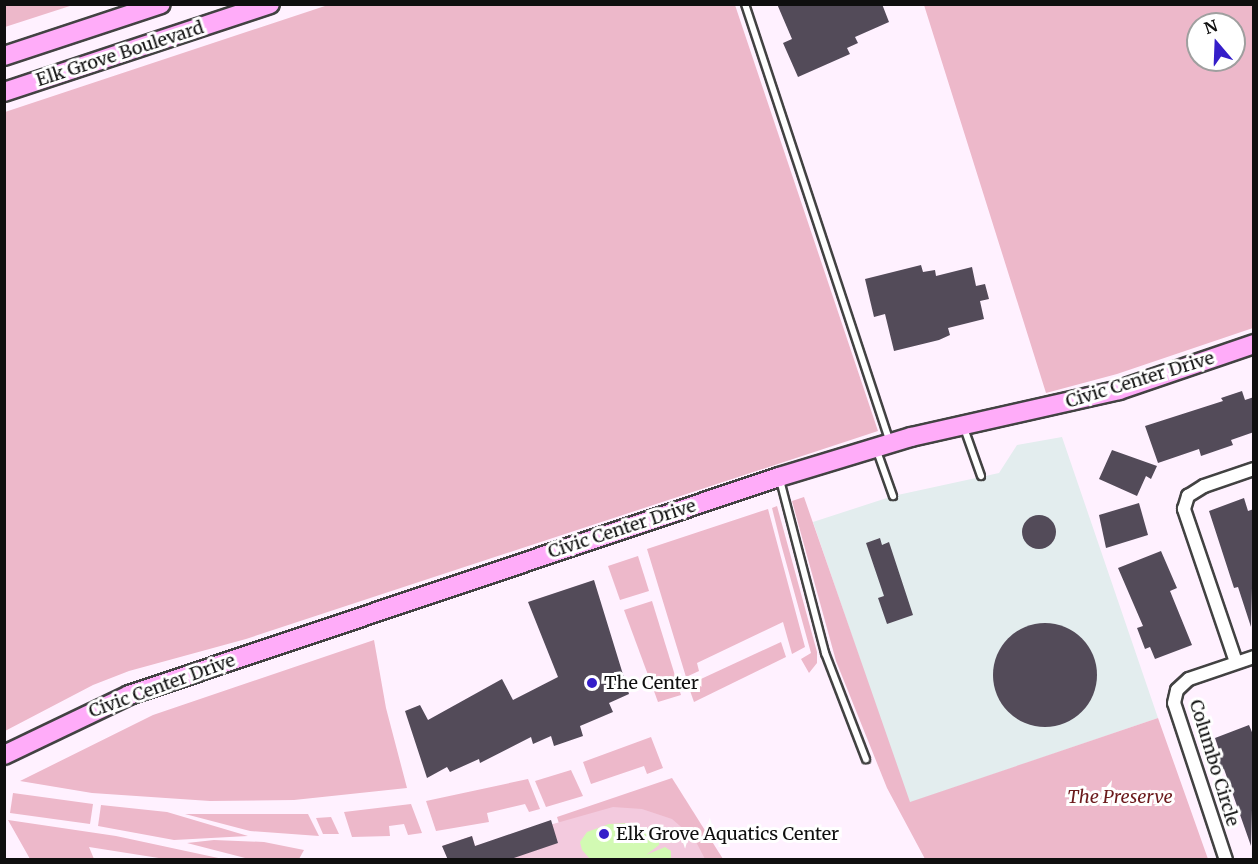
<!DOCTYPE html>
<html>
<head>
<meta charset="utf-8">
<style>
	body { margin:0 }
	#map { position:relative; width:1258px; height:864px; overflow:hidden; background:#fff1ff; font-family:Merriweather,serif }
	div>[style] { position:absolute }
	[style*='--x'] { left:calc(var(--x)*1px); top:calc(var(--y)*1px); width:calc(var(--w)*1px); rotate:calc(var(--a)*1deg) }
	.industrial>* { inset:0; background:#e3edee }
	.green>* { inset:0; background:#edb8ca }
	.pitch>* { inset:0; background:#f3cade }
	.water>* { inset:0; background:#d2fab3 }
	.building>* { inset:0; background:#534b59 }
	.round { border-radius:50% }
	.roads { filter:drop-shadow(2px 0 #424242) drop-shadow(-2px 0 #424242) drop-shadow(0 2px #424242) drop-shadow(0 -2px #424242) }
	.lane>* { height:6px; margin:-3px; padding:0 3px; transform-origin:3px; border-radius:3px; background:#fff }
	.street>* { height:12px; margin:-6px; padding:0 6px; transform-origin:6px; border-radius:6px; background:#fff }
	.secondary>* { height:18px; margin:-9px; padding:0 9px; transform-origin:9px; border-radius:9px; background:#ffacf9 }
	.dots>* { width:16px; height:16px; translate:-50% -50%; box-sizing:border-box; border:3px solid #fff; border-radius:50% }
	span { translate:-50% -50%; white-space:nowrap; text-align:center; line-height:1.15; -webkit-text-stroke:6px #fff; paint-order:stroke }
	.street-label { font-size:18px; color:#0f0f0f }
	.poi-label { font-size:18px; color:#0f0f0f }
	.left { translate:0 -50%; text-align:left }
	.park-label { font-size:18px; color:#6c1b1d; font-style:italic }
	.frame { position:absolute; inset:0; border:6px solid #0f0f0f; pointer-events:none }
	.north { position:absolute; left:1186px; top:12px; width:60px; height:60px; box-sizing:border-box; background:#fff; border:2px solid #9f9f9f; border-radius:50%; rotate:341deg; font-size:16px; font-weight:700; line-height:24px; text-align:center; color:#0f0f0f }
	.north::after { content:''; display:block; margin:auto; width:21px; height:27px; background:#351ec9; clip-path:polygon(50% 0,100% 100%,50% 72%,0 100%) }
</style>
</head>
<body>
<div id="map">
	<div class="industrial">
		<i style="clip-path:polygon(1062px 437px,1158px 718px,909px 803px,813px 522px,893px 496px,999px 473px,1017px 445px)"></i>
	</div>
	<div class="green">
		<i style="clip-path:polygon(5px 4px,73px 4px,73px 5px,5px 27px)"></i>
		<i style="clip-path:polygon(328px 5px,735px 5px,878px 431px,246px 639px,129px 671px,93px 685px,5px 731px,5px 112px)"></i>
		<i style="clip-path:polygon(evenodd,924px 5px,1253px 5px,1253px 328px,1117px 374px,1046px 393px,924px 5px,1198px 24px,1234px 24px,1234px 60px,1198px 60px,1198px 24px)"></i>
		<i style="clip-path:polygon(804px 497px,910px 802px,1158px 718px,1208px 859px,925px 859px,887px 788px,836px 661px,792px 501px)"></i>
		<i style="clip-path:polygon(777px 506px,817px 652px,817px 663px,809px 673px,801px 659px,811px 653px,781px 544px,772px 508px)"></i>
		<i style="clip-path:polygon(768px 509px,805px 647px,792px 654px,783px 622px,697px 663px,699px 671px,686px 677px,647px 549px)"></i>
		<i style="clip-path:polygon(638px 556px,649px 591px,620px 600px,608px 566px)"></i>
		<i style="clip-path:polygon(652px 601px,681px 695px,658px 702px,624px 610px)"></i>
		<i style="clip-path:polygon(374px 640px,386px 708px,407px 788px,294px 800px,210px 801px,92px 793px,20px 781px,153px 715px)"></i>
		<i style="clip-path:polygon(781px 642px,786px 657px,694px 702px,688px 685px)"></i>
		<i style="clip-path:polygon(651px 737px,663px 768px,647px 774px,644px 766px,591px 784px,583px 762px)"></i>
		<i style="clip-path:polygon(571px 770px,583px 796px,546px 807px,535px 781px)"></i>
		<i style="clip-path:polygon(672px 778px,723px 859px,688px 859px,563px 836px,557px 817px)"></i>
		<i style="clip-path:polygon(528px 779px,540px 809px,529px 812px,525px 804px,487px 813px,489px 822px,436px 831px,426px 801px)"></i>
		<i style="clip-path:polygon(13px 793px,93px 804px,90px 824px,10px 813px)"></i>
		<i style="clip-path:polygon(411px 804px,422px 833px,408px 835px,404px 824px,389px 826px,390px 836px,352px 837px,344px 812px)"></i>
		<i style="clip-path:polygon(101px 805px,167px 812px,248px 836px,174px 840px,98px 826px)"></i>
		<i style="clip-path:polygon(185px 814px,308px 814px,319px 836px,250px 831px)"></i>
		<i style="clip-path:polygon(331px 817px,339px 834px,323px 834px,316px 818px)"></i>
		<i style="clip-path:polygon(8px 820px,116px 836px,223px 859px,165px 859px,89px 847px,94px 859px,30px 859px)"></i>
		<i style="clip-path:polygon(214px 840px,264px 842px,304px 850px,299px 859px,249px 859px,187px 843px)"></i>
	</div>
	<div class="pitch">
		<i style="clip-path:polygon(613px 807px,642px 809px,672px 819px,694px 838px,705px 859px,448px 859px,442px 846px,472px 836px,475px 846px)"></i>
	</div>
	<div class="water">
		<i style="clip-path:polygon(630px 823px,660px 836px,659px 845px,646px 855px,665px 847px,671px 851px,671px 859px,590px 859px,582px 850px,580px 842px,587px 832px,609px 824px)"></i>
	</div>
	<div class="building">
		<i style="clip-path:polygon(777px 4px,882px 4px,889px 22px,855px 37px,858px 43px,847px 48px,850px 54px,798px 77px,783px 43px,792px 39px)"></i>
		<i style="clip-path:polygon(921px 265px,923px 272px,935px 270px,936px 276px,972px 267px,976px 286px,985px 284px,989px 299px,980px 301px,984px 319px,948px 328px,950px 335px,939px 340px,894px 351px,885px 314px,874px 317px,865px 279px)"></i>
		<i style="clip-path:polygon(1242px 391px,1245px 400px,1254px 397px,1254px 432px,1231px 440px,1233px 445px,1201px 456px,1199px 449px,1158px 463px,1145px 426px,1223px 401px,1221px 398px)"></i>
		<i style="clip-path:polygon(1112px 450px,1157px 466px,1151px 479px,1146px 476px,1137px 496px,1099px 479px)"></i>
		<i style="clip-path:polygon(1244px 498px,1248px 511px,1254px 509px,1251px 627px,1238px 587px,1234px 588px,1209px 511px)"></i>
		<i style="clip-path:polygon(1139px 503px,1148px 535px,1106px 548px,1099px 515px)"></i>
		<i class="round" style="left:1022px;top:515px;width:34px;height:34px"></i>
		<i style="clip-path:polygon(880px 538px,882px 545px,889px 542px,913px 615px,887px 624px,878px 598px,884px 596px,866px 543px)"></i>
		<i style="clip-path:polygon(1161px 551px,1177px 588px,1170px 591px,1192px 645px,1155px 659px,1150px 647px,1145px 649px,1137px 628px,1143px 626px,1118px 568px)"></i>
		<i style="clip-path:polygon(594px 580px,629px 694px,609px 703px,613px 712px,580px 726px,583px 736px,554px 746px,551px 736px,533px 744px,531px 737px,480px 763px,479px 759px,450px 772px,447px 767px,427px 778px,405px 711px,420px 705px,428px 720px,502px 679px,513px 700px,558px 677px,528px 602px)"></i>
		<i class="round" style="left:993px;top:623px;width:104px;height:104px"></i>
		<i style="clip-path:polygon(1249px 725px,1254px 737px,1251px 846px,1224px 769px,1219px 771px,1214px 759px,1221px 756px,1215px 738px)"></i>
		<i style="clip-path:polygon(551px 820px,558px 843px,508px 860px,448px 860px,442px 846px,472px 836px,475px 846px)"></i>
	</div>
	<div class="roads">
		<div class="lane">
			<i style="--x:745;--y:4;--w:461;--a:71.7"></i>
			<i style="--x:964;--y:428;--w:51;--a:70.5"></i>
			<i style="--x:877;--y:451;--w:48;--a:70.4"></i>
			<i style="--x:780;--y:480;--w:179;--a:75.4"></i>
			<i style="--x:825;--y:653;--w:114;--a:68.9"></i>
		</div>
		<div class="street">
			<i style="--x:1236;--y:662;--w:162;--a:-108.8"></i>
			<i style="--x:1184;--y:509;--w:14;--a:-73"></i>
			<i style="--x:1188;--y:496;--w:19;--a:-32"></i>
			<i style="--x:1204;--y:486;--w:53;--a:-18.8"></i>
			<i style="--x:1226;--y:860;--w:165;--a:-108.3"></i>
			<i style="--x:1174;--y:703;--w:13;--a:-77"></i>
			<i style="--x:1177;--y:690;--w:16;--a:-43"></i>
			<i style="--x:1189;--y:679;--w:69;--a:-18.7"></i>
		</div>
		<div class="secondary">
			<i style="--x:4;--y:56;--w:165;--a:-18.3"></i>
			<i style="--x:4;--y:92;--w:280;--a:-18.3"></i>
			<i style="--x:4;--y:755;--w:139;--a:-25.6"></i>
			<i style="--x:129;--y:695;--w:686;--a:-18.54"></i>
			<i style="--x:779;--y:477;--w:138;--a:-16.9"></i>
			<i style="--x:911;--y:437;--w:213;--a:-12.7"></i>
			<i style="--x:1119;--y:390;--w:143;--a:-18.8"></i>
		</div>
	</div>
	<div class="dots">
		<i style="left:592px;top:683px;background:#351ec9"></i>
		<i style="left:604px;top:834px;background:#351ec9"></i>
	</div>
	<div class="street-label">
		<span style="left:120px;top:54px;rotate:-18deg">Elk Grove Boulevard</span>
		<span style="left:1140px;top:380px;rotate:-17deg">Civic Center Drive</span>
		<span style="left:622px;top:529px;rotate:-18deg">Civic Center Drive</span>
		<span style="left:162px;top:686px;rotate:-20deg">Civic Center Drive</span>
		<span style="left:1214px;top:763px;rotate:73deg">Columbo Circle</span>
	</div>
	<div class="poi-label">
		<span class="left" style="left:604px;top:683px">The Center</span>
		<span class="left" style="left:616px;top:834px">Elk Grove Aquatics Center</span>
	</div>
	<div class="park-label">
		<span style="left:1120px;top:797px">The Preserve</span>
	</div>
	<div class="frame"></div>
	<div class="north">N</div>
</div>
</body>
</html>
